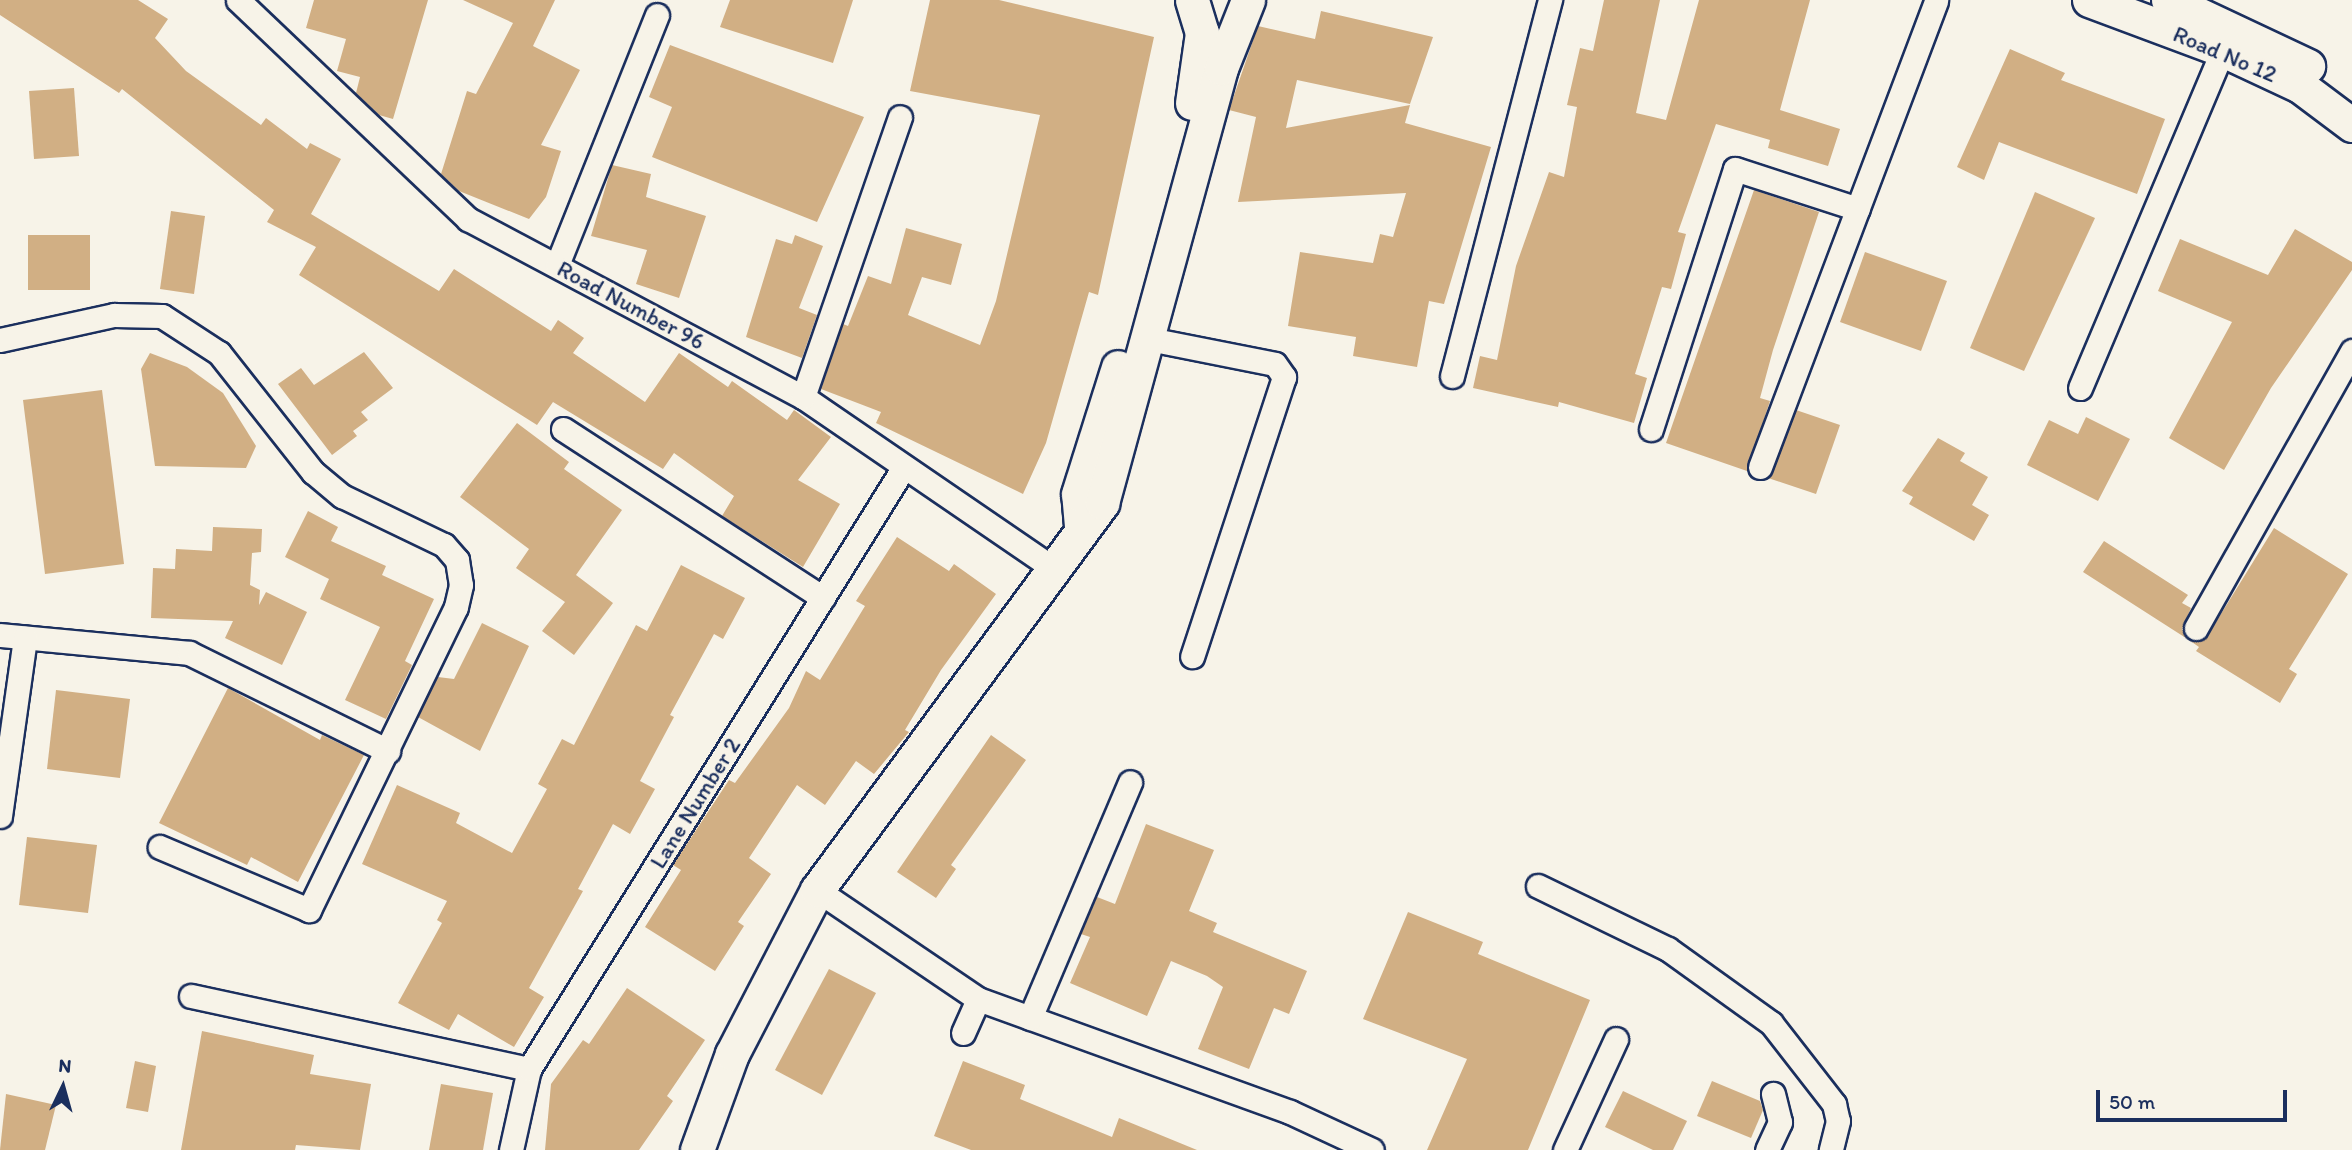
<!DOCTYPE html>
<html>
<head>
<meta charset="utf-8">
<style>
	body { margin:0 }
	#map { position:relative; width:2352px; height:1150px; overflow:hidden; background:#f7f3e8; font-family:Itim,sans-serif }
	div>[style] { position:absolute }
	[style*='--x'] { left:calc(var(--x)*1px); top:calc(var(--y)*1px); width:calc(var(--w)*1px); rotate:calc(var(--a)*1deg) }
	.building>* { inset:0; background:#d1af84 }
	.roads { filter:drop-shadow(2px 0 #1b2f5e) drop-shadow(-2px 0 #1b2f5e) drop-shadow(0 2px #1b2f5e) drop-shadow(0 -2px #1b2f5e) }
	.street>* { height:23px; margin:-11.5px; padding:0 11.5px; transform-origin:11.5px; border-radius:11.5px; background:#f7f3e8 }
	.secondary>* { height:33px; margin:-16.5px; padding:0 16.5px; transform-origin:16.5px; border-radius:16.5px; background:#f7f3e8 }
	span { translate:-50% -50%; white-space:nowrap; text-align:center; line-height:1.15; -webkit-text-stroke:5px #f7f3e8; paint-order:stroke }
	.street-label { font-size:23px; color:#1b2f5e }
	.north { position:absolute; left:28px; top:1052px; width:70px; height:70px; -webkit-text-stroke:5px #f7f3e8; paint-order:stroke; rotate:5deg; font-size:19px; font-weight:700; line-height:28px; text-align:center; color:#1b2f5e }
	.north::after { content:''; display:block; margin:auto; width:24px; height:32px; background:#1b2f5e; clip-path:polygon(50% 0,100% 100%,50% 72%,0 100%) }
	.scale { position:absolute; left:2096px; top:1090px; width:191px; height:32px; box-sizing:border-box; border:4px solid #1b2f5e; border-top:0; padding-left:9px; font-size:21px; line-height:24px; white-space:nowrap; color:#1b2f5e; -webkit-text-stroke:5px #f7f3e8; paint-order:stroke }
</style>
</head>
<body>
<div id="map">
	<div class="building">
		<i style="clip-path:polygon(0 0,138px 0,168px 19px,155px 38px,186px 71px,261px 125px,266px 118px,307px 149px,310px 143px,341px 159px,311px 214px,439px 291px,454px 269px,551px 331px,558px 320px,584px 338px,573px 353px,645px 402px,679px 353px,728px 387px,732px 381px,787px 420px,794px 410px,831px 437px,798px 480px,840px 504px,803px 567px,722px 516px,734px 496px,674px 453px,663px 469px,553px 402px,537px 425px,299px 275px,316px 247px,267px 222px,274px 210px,122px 89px,119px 93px,0 15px)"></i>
		<i style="clip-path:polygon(314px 0,428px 0,393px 119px,379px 115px,356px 93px,360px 77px,337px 71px,346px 39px,306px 28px)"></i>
		<i style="clip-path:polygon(463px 0,555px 0,533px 46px,580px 70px,541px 145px,561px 151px,546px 197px,529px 219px,459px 191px,441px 174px,467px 91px,476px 94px,513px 23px)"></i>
		<i style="clip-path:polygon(730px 0,853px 0,833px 63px,720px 27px)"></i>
		<i style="clip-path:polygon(930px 0,999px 0,1154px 37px,1098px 295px,1089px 292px,1046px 443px,1023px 494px,876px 423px,881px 412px,821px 389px,843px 324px,848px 326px,868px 276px,891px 284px,906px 228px,962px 244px,951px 285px,922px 277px,908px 315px,980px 345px,996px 301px,1040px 115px,910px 91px)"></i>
		<i style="clip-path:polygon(1604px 0,1660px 0,1636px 113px,1666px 120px,1699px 0,1810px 0,1780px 110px,1840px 129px,1828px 166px,1768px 148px,1770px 140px,1716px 124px,1678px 232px,1686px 234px,1671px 289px,1662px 287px,1635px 374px,1647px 378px,1634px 423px,1559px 402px,1558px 407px,1473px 388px,1480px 356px,1497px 360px,1516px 266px,1549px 172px,1564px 177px,1577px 107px,1567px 105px,1580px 48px,1593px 51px)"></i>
		<i style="clip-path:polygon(1321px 11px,1433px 37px,1410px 104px,1297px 80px,1286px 128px,1410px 105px,1405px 123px,1491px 147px,1444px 304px,1429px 301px,1417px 367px,1353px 356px,1356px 337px,1288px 326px,1300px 252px,1373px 263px,1380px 234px,1393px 237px,1406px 193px,1238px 202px,1256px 117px,1229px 110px,1258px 26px,1315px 39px)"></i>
		<i style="clip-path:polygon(670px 45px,864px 117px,817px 222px,652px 157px,672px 107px,649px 97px)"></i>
		<i style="clip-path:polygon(2010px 49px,2065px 73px,2061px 80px,2165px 119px,2137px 194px,1999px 142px,1984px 180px,1957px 167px)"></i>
		<i style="clip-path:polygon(74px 88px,79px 156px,34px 159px,29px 91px)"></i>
		<i style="clip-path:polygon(612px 165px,651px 174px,646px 197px,706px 216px,679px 298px,636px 284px,647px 250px,591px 236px)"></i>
		<i style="clip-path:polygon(1754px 190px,1819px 212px,1773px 350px,1760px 398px,1770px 401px,1747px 471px,1666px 443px)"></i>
		<i style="clip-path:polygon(2035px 192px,2095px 218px,2024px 371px,1970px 348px)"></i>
		<i style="clip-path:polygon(171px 211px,205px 216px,194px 294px,160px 289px)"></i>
		<i style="clip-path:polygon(2295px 229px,2352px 262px,2352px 270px,2271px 388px,2224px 470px,2169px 438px,2232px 322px,2158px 291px,2180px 239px,2268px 275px)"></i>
		<i style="clip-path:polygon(28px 235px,90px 235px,90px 290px,28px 290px)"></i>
		<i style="clip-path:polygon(795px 235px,823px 246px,799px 308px,817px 315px,802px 358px,746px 337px,776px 239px,792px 244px)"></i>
		<i style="clip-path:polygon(1865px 252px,1947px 281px,1921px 351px,1840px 322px)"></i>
		<i style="clip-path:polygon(364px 352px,393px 388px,361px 412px,368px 420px,353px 431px,357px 436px,332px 455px,278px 384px,301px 368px,314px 385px)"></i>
		<i style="clip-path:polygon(150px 353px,187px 367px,223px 393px,256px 446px,246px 468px,155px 466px,141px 369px)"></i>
		<i style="clip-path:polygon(102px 390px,124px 564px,45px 574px,23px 400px)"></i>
		<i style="clip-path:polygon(1796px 410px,1840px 425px,1816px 494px,1768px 478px)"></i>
		<i style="clip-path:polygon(2086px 417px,2130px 439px,2098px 501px,2027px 465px,2049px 420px,2078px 434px)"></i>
		<i style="clip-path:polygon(517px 423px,569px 462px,564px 469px,622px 510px,576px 575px,613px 603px,574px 655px,542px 631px,565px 602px,516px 568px,529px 549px,460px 497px)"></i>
		<i style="clip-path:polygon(1938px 438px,1965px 453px,1960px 461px,1988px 477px,1972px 505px,1989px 515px,1974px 541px,1909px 504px,1913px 497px,1902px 491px)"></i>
		<i style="clip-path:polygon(308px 511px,338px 527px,331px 541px,386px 566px,382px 575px,434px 599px,405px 661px,412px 665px,386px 719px,345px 700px,380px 627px,320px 599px,329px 579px,285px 557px)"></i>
		<i style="clip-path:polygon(213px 527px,262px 529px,261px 552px,252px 553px,250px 585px,260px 590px,259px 605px,266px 592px,307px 612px,282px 665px,225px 638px,233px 621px,151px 618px,153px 568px,175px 569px,176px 549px,212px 551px)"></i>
		<i style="clip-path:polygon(2274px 528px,2348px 574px,2289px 669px,2297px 674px,2280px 703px,2196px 651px,2199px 647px,2189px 640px,2208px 635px)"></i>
		<i style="clip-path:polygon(897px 537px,949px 571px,954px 564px,996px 594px,941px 670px,905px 730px,909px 732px,874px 774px,856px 761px,825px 805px,797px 785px,749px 858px,771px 874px,738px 922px,744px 926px,715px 971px,645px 927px,681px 870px,673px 865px,729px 780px,735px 783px,789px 708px,806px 671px,820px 680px,865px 606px,856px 601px)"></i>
		<i style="clip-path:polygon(2104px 541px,2188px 595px,2182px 603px,2191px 608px,2182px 629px,2189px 640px,2083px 572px)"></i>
		<i style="clip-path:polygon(681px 565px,745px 598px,723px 639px,714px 634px,670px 715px,674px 717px,640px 781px,655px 789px,630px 834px,613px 824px,578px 889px,583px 891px,529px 988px,544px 997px,514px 1047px,458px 1014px,449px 1030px,398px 1003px,442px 923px,437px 920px,447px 901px,362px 864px,397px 785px,460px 813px,456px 823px,512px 853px,547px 789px,538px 784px,562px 739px,574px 745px,636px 625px,647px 631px)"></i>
		<i style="clip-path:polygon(482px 623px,529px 646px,480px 751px,418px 717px,438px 677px,454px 679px)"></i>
		<i style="clip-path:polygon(228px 688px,320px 740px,322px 735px,364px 755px,298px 882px,251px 857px,247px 865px,159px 823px)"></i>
		<i style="clip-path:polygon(56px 690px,130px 699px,120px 778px,47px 769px)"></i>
		<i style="clip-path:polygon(991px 735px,1026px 760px,951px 865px,956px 869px,936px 898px,897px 872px)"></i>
		<i style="clip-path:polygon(1146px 824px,1214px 850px,1189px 911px,1217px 923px,1213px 932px,1307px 971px,1289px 1014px,1274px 1008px,1249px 1069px,1198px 1049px,1223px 987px,1207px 976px,1171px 961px,1147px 1016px,1070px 983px,1090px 937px,1081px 934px,1097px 897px,1115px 904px)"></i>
		<i style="clip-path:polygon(27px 837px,97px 845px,88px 913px,19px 905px)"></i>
		<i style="clip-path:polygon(1408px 912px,1483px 942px,1478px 954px,1590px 1000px,1528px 1150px,1427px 1150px,1467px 1059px,1363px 1019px)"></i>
		<i style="clip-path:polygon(829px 969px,876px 993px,822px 1095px,775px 1070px)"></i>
		<i style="clip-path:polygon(627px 988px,705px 1040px,667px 1096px,673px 1101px,639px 1150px,545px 1150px,551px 1084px,583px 1040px,589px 1044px)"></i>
		<i style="clip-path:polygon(202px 1031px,314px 1055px,310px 1074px,371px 1084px,360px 1150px,296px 1145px,295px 1150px,181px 1150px)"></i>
		<i style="clip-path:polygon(135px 1061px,156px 1066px,148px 1112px,126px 1108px)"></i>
		<i style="clip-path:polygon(963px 1061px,1025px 1085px,1020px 1099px,1112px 1137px,1119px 1118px,1197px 1150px,971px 1150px,934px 1136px)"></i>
		<i style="clip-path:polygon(1712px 1081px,1760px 1101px,1763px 1110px,1751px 1138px,1697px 1116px)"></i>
		<i style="clip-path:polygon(441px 1084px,493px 1093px,483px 1150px,429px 1150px)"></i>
		<i style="clip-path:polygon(1623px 1091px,1687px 1121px,1673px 1150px,1653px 1150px,1605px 1127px)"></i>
		<i style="clip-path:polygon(6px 1094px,56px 1105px,45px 1150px,0 1150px)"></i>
	</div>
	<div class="roads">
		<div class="street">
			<i style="--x:238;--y:0;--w:318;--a:43.6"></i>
			<i style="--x:468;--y:219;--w:379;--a:28"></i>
			<i style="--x:803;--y:397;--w:306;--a:34.4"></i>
			<i style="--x:557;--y:265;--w:269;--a:-68.2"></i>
			<i style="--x:1149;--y:339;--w:128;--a:11.2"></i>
			<i style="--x:1275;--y:364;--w:16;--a:55"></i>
			<i style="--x:1284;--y:377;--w:294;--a:108.2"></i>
			<i style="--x:0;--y:340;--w:117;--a:-12.4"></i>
			<i style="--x:114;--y:315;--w:48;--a:1.2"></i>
			<i style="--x:162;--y:316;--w:68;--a:33"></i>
			<i style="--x:219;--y:353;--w:152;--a:51.7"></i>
			<i style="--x:313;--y:472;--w:38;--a:40"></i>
			<i style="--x:342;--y:496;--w:113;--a:25.7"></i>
			<i style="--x:444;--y:545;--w:20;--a:49"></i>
			<i style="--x:457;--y:560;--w:25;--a:81"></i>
			<i style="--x:461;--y:585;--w:23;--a:103"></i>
			<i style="--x:456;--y:607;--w:337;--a:115.9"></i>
			<i style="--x:309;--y:910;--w:162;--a:-157.1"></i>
			<i style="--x:1452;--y:376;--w:389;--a:-75.4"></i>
			<i style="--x:2080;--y:388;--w:367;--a:-67.1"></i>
			<i style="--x:803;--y:397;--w:296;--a:-70.9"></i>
			<i style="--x:563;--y:429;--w:310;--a:33"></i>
			<i style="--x:1651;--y:429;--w:273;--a:-72.1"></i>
			<i style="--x:1735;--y:169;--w:129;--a:18"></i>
			<i style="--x:1760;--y:467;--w:499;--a:-69.3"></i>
			<i style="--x:2196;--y:628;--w:318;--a:-60.6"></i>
			<i style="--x:0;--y:635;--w:190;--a:5.4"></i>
			<i style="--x:189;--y:653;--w:222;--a:26.2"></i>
			<i style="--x:0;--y:816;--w:180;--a:-82"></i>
			<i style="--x:1538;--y:886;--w:144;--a:25.9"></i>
			<i style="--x:1668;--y:949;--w:127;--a:35.7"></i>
			<i style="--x:1771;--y:1023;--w:103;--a:52.1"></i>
			<i style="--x:1834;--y:1104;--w:17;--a:77"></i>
			<i style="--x:1838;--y:1121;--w:30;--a:104"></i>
			<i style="--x:817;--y:890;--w:194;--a:34.1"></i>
			<i style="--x:978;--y:999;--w:332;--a:19.9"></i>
			<i style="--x:1290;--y:1112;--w:90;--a:24.9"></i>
			<i style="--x:191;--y:996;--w:346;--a:12.2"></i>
			<i style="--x:1030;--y:1018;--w:256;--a:-67"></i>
			<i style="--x:963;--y:1033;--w:37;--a:-66"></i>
			<i style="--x:511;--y:1150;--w:83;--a:-77.5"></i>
			<i style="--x:529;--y:1069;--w:709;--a:-58.08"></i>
			<i style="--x:1565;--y:1150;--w:122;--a:-65.3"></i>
			<i style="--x:1767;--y:1150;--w:31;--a:-65"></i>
			<i style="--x:1780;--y:1122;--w:29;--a:-104"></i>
		</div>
		<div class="secondary">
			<i style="--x:2089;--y:0;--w:143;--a:20.5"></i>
			<i style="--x:2223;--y:50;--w:85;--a:25.1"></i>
			<i style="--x:2300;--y:86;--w:65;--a:36.9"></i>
			<i style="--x:2168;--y:0;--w:155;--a:25.2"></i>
			<i style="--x:1192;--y:103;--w:71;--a:-81.9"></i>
			<i style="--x:1202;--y:33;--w:34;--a:-107"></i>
			<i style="--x:1081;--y:526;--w:32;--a:-95"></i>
			<i style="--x:1078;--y:494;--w:133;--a:-72.5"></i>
			<i style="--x:697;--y:1150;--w:102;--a:-70"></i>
			<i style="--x:732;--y:1054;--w:185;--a:-62.6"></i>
			<i style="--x:817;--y:890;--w:481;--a:-53.6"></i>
			<i style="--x:1102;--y:503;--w:451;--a:-74.7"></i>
			<i style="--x:1221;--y:68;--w:73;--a:-68.3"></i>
		</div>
	</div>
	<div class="street-label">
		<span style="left:2225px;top:54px;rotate:23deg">Road No 12</span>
		<span style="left:631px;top:305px;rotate:28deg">Road Number 96</span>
		<span style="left:695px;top:803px;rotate:-58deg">Lane Number 2</span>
	</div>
	<div class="north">N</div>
	<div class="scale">50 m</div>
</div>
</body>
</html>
